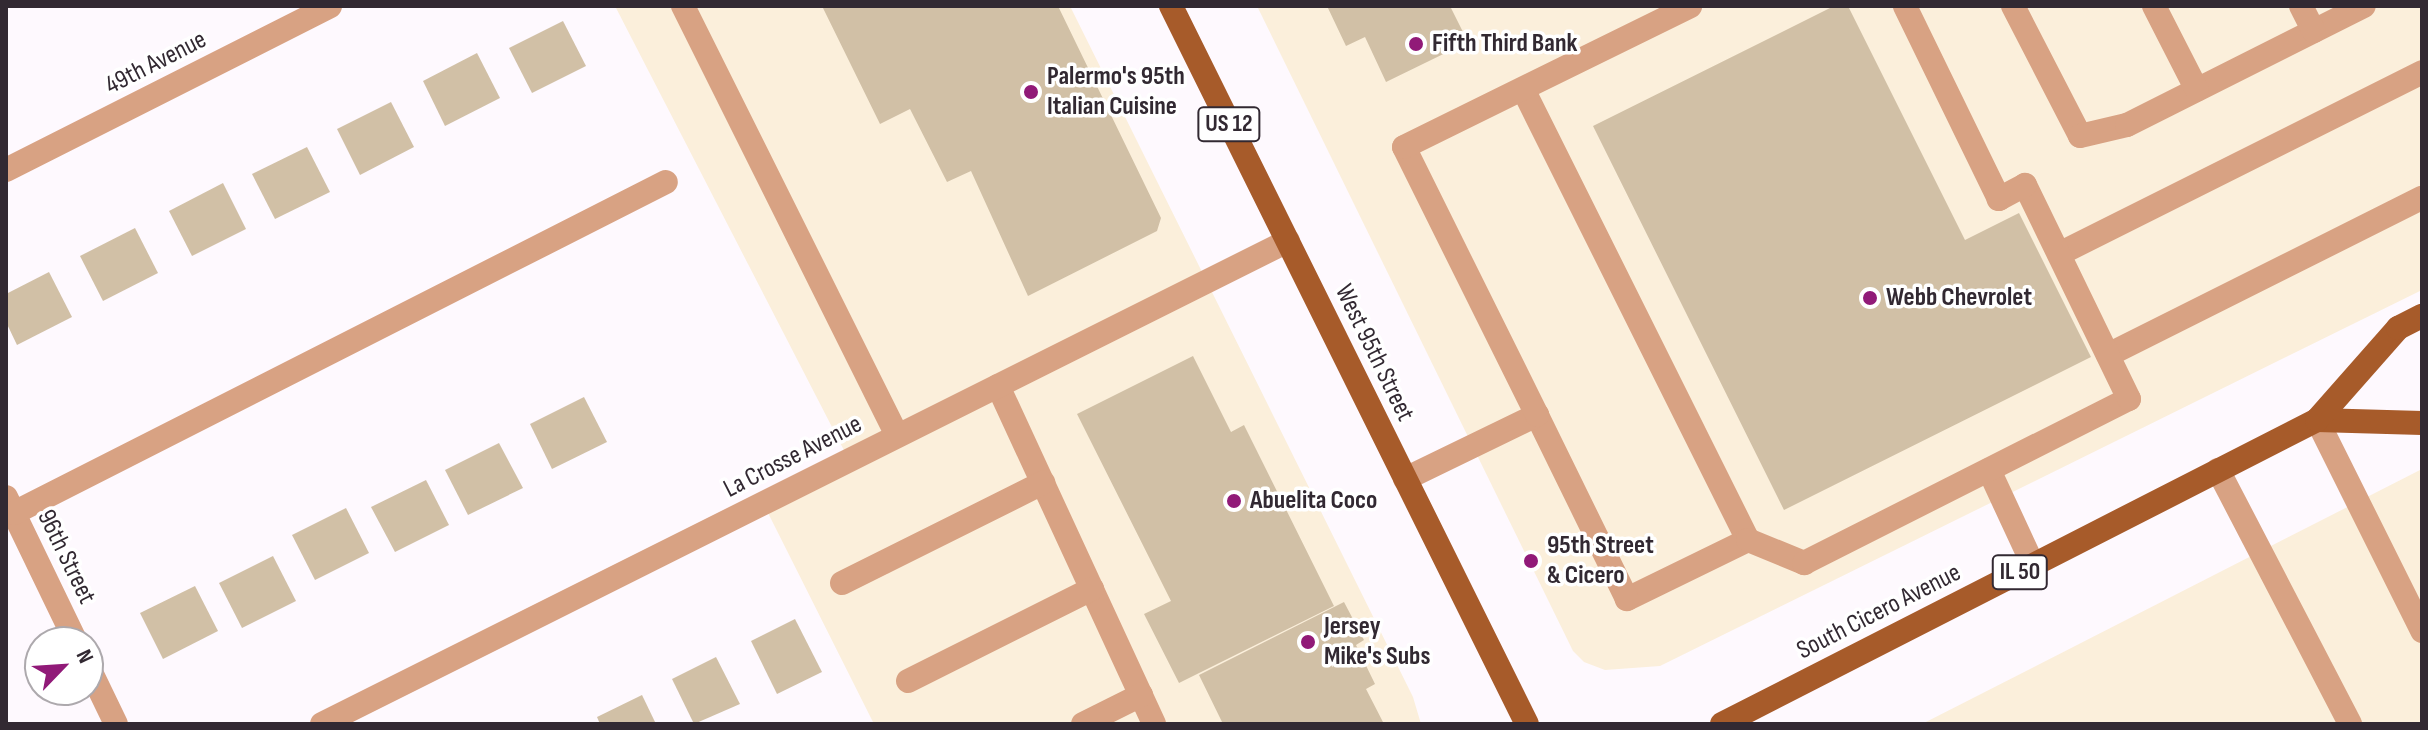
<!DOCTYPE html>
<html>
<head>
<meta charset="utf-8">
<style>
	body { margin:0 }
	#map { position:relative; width:2428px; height:730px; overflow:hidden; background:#fef9fe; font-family:"Sofia Sans Condensed",sans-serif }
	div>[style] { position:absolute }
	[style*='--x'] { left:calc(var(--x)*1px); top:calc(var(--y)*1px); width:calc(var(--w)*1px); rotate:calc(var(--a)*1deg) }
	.commercial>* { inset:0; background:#fbefdb }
	.building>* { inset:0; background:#d1c0a6 }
	.minor>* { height:24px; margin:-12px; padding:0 12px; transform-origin:12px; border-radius:12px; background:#d8a283 }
	.major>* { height:24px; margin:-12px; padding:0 12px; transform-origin:12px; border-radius:12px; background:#a75b2a }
	.dots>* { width:22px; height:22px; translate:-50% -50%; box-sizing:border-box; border:4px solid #fff; border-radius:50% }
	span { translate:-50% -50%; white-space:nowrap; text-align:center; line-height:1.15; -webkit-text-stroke:7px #fff; paint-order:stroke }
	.shield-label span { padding:2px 6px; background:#fff; border:2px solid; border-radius:6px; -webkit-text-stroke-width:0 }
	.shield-label { font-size:24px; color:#322932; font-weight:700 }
	.poi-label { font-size:26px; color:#322932; font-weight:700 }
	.left { translate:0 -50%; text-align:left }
	.street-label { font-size:26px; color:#322932 }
	.frame { position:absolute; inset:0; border:8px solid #322932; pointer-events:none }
	.north { position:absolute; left:24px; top:626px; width:80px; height:80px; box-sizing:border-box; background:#fff; border:2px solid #ada9ad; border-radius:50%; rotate:65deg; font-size:22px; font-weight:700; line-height:32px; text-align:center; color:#322932 }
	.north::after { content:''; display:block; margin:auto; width:28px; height:36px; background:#911a78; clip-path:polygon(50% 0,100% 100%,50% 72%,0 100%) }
</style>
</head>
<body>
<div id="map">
	<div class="commercial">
		<i style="clip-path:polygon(615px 6px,1070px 6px,1413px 697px,1421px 724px,874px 724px,763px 503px,849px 460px)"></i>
		<i style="clip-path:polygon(1257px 6px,2422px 6px,2422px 290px,1660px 666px,1605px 670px,1584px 662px,1573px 651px)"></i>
		<i style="clip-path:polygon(2422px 469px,2422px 724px,1922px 724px)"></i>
	</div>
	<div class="building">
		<i style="clip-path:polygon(822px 6px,1058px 6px,1161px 218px,1157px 231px,1028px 296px,971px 171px,947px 182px,910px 109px,880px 124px)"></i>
		<i style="clip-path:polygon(1327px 6px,1450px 6px,1468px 42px,1386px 82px,1365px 37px,1346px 46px)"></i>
		<i style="clip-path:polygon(1834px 6px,1848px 6px,1965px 240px,2019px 213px,2091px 357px,1784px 510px,1593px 126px)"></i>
		<i style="clip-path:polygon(563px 21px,586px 66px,532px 93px,509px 48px)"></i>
		<i style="clip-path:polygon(477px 53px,500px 98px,445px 126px,423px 81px)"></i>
		<i style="clip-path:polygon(391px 102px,414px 147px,360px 175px,337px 129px)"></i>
		<i style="clip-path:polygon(307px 147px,330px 192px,275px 219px,252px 174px)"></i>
		<i style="clip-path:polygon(223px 183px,246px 229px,192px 256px,169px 211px)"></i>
		<i style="clip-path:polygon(135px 228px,158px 273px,103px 301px,80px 256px)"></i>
		<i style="clip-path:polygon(49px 272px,72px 317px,17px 345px,6px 322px,6px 294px)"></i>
		<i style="clip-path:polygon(1193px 356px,1231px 432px,1244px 425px,1334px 606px,1179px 683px,1144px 614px,1171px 601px,1077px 414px)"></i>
		<i style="clip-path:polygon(584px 397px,607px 442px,552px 469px,530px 424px)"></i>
		<i style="clip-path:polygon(499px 443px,523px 488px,468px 515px,445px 470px)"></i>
		<i style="clip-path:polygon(426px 480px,449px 525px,395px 552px,371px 507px)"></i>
		<i style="clip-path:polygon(346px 508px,369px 553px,315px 580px,292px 535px)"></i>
		<i style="clip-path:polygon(273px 556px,296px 601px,242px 628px,219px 583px)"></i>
		<i style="clip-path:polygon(195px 586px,218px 631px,163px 659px,140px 613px)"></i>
		<i style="clip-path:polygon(1344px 602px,1364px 640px,1356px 645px,1375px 684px,1366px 689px,1384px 724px,1223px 724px,1199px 675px)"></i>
		<i style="clip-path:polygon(795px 619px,822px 672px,777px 694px,751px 641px)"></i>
		<i style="clip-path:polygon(716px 657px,740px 704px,694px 724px,672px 679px)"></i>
		<i style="clip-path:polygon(642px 695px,656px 724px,600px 724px,597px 717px)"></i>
	</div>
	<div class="minor">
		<i style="--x:683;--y:6;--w:480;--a:63.5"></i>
		<i style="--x:2013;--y:6;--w:146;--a:62.7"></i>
		<i style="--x:2080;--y:136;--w:48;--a:-13.2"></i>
		<i style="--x:2127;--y:125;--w:265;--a:-26.7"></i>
		<i style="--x:2154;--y:6;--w:94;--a:62.9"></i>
		<i style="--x:2301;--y:6;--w:28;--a:63"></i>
		<i style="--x:1523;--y:89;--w:504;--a:63.49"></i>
		<i style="--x:1748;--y:540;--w:135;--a:154"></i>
		<i style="--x:1627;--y:599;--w:205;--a:-116.1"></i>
		<i style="--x:6;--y:170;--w:363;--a:-26.8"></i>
		<i style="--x:2059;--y:254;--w:406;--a:-26.6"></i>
		<i style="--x:2108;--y:355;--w:351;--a:-26.6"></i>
		<i style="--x:998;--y:386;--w:372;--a:65.2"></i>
		<i style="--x:2317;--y:420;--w:236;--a:63.5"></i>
		<i style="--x:1989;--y:470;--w:105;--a:65.1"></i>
		<i style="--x:2218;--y:470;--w:286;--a:62.5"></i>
		<i style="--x:1405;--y:479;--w:147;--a:-25.9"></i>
		<i style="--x:1537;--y:415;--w:299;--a:-116.4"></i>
		<i style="--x:1404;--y:147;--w:319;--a:-26.2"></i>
		<i style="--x:6;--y:497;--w:161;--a:64.2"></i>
		<i style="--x:14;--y:513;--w:731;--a:-26.92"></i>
		<i style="--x:1748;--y:540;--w:61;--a:22.3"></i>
		<i style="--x:1804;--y:563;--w:364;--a:-26.8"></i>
		<i style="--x:2129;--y:399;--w:238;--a:-115.9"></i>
		<i style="--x:2025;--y:185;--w:30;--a:152"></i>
		<i style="--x:1999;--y:199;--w:215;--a:-116"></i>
		<i style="--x:842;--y:583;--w:225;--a:-26.5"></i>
		<i style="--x:88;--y:666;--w:64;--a:64.2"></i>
		<i style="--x:908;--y:681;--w:206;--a:-26.6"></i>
		<i style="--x:322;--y:724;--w:1080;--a:-26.57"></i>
		<i style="--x:1083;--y:724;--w:65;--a:-26.6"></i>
	</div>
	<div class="major">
		<i style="--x:1171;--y:6;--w:801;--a:63.63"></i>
		<i style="--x:2317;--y:420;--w:105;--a:1.6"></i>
		<i style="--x:1722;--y:724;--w:668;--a:-27.06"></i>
		<i style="--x:2317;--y:420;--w:123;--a:-48.6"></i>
		<i style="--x:2398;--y:328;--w:27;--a:-27"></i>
	</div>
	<div class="dots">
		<i style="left:1416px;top:44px;background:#911a78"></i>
		<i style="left:1031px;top:92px;background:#911a78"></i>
		<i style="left:1870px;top:298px;background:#911a78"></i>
		<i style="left:1234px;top:501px;background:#911a78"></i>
		<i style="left:1531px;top:561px;background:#911a78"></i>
		<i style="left:1308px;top:642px;background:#911a78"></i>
	</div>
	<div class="shield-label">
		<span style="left:1229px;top:124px">US 12</span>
		<span style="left:2020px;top:572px">IL 50</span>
	</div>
	<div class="poi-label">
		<span class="left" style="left:1432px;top:44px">Fifth Third Bank</span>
		<span class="left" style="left:1047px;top:92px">Palermo's 95th<br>Italian Cuisine</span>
		<span class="left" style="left:1886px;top:298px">Webb Chevrolet</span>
		<span class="left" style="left:1250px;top:501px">Abuelita Coco</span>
		<span class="left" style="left:1547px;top:561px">95th Street<br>&amp; Cicero</span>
		<span class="left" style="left:1324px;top:642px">Jersey<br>Mike's Subs</span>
	</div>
	<div class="street-label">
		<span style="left:156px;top:63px;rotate:-27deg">49th Avenue</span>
		<span style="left:1374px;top:353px;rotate:64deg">West 95th Street</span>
		<span style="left:793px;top:457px;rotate:-27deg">La Crosse Avenue</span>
		<span style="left:66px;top:557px;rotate:64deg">96th Street</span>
		<span style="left:1879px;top:612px;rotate:-27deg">South Cicero Avenue</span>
	</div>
	<div class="frame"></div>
	<div class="north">N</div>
</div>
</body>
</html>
